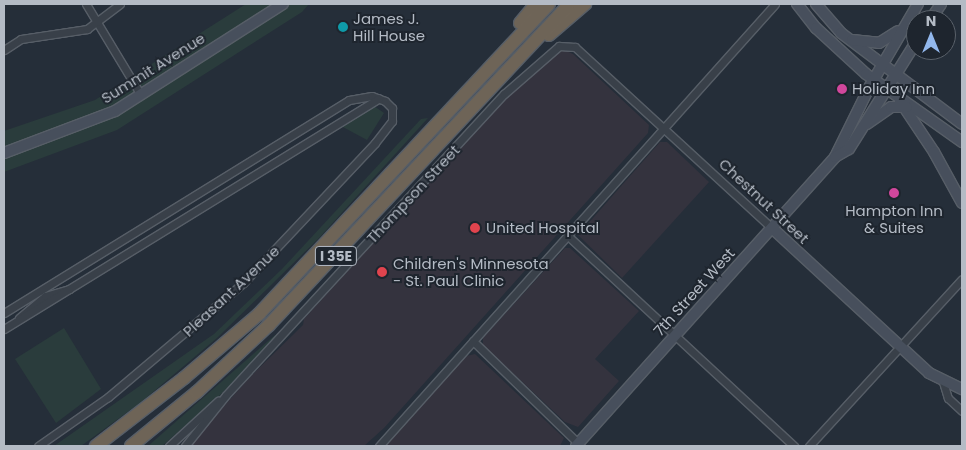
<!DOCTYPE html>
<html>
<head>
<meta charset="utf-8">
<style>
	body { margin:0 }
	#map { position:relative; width:966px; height:450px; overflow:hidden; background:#252e39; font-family:Poppins,sans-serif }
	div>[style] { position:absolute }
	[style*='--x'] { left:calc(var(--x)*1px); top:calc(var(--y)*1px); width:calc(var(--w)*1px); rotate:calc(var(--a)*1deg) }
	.medical>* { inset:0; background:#34333e }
	.green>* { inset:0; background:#2a3c3c }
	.roads { filter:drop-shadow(1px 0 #575e67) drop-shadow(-1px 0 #575e67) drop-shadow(0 1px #575e67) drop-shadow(0 -1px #575e67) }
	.street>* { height:7px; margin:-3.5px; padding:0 3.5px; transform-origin:3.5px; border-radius:3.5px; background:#394049 }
	.secondary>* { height:10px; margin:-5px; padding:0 5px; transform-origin:5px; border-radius:5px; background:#474f5c }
	.highway>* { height:12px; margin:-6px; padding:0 6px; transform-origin:6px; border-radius:6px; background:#6e6457 }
	.dots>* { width:14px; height:14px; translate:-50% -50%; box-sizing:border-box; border:2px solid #1e252e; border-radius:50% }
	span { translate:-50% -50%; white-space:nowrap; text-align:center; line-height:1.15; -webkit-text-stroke:4px #1e252e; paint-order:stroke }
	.shield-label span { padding:1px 4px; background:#1e252e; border:1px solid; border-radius:4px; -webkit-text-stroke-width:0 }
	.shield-label { font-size:14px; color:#b4bbc5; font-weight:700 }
	.poi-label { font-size:15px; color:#b4bbc5 }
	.left { translate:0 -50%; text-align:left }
	.street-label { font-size:15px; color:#b4bbc5 }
	.frame { position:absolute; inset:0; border:5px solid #b4bbc5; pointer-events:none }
	.north { position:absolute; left:906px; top:10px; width:50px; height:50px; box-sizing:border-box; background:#1e252e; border:1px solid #5a616a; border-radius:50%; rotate:0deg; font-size:14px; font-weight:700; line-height:20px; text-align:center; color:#b4bbc5 }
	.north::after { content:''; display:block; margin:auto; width:18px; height:22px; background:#92b7ec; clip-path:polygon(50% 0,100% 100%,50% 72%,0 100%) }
</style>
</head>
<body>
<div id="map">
	<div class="medical">
		<i style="clip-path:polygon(564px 50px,573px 54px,649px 125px,648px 133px,384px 428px,364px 446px,188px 446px,250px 377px,303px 325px,304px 319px,508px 95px,554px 53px)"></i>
		<i style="clip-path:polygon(660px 142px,667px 142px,709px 182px,622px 278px,578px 235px)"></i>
		<i style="clip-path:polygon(565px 248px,570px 248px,639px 311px,595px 359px,619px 381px,578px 427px,565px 422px,483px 345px,483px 338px)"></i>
		<i style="clip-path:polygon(475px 354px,564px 438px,560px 446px,385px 446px,466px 356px)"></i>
	</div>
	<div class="green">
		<i style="clip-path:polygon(246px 4px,309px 4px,302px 12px,117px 130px,4px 172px,4px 131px,95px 100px)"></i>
		<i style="clip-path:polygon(374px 106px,384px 113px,367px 140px,341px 126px)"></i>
		<i style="clip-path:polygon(428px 118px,319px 238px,217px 338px,140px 403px,81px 446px,54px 446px,214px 334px,282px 269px,421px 119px)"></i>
		<i style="clip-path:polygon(64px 328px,101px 389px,56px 423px,15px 359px)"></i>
		<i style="clip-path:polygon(275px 335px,278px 337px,216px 399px,162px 446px,148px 446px)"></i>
	</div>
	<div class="roads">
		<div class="street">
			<i style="--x:86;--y:4;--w:106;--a:58.9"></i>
			<i style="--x:4;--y:50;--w:20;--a:-33"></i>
			<i style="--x:21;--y:39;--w:67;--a:-8.6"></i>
			<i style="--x:87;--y:29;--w:41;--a:-37.1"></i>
			<i style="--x:568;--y:236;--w:309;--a:42.9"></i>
			<i style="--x:4;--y:313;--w:405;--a:-31.7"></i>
			<i style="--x:349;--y:100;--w:23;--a:-10"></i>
			<i style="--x:372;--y:96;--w:14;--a:21"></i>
			<i style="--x:385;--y:101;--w:10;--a:45"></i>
			<i style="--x:392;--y:108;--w:13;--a:90"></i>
			<i style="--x:392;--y:121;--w:28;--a:128"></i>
			<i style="--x:375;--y:143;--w:192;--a:133.3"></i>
			<i style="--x:243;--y:283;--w:177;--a:139.8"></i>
			<i style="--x:108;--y:397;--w:85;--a:145"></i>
			<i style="--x:19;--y:318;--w:34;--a:-40"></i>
			<i style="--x:45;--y:296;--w:25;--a:-16"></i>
			<i style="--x:4;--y:329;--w:440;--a:-31.6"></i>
			<i style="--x:473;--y:341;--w:146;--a:44.2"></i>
			<i style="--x:943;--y:382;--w:17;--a:73"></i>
			<i style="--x:948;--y:398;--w:19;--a:43"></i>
			<i style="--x:169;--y:446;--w:67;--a:-42.6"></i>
			<i style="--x:185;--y:446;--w:65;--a:-51.2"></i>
			<i style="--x:226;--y:395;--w:410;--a:-47.3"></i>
			<i style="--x:504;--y:94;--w:73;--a:-41.1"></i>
			<i style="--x:559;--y:46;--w:16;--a:4"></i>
			<i style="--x:575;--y:47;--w:268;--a:42.6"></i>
			<i style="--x:379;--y:446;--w:593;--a:-48.14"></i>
			<i style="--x:809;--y:446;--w:226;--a:-47.5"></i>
		</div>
		<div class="secondary">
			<i style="--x:797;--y:4;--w:31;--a:52"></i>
			<i style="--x:816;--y:28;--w:68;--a:42.6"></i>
			<i style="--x:866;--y:74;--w:118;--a:35.3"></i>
			<i style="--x:816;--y:4;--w:38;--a:49"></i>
			<i style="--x:841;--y:33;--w:151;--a:36.9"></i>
			<i style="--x:930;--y:20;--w:19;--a:-55"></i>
			<i style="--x:852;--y:40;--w:27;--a:6"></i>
			<i style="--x:879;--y:43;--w:22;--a:-32"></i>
			<i style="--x:900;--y:101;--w:61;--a:56.3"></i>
			<i style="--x:934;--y:152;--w:58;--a:61.2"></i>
			<i style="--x:867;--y:124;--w:29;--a:-35"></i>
			<i style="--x:891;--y:107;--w:16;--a:0"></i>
			<i style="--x:4;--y:153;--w:119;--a:-20.7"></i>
			<i style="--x:115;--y:111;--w:199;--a:-32.5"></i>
			<i style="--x:835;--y:157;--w:79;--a:-63.8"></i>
			<i style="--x:870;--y:86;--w:95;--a:-59.7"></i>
			<i style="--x:772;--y:228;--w:214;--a:42.7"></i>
			<i style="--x:929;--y:373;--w:37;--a:26"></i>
			<i style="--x:576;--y:446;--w:388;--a:-48.1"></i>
			<i style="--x:835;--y:157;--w:16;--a:-30"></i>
			<i style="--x:849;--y:149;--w:126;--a:-57.9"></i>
		</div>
		<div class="highway">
			<i style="--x:520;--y:23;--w:25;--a:-50"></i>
			<i style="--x:549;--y:35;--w:48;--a:-40.7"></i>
			<i style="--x:96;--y:446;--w:111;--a:-37.7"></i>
			<i style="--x:184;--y:378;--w:99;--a:-40.5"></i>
			<i style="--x:259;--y:314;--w:424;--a:-46.9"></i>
			<i style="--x:131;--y:446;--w:85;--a:-39.3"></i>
			<i style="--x:197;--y:392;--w:98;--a:-42.9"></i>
			<i style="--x:269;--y:325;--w:439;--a:-46.9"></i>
		</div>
	</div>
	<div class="dots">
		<i style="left:343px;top:27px;background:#0f9aa8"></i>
		<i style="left:842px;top:89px;background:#d1479c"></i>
		<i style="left:894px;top:193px;background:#d1479c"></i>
		<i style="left:475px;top:228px;background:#e0444e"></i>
		<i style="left:382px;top:272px;background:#e0444e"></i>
	</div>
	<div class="shield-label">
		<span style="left:336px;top:256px">I 35E</span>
	</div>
	<div class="poi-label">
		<span class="left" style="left:353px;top:27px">James J.<br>Hill House</span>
		<span class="left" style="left:852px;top:89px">Holiday Inn</span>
		<span style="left:894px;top:219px">Hampton Inn<br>&amp; Suites</span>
		<span class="left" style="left:486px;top:228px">United Hospital</span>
		<span class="left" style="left:393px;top:272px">Children's Minnesota<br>- St. Paul Clinic</span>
	</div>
	<div class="street-label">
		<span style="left:153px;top:68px;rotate:-32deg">Summit Avenue</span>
		<span style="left:413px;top:194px;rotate:-47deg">Thompson Street</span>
		<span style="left:764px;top:201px;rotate:43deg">Chestnut Street</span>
		<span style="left:231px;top:291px;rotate:-43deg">Pleasant Avenue</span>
		<span style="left:694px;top:292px;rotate:-48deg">7th Street West</span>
	</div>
	<div class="frame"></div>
	<div class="north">N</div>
</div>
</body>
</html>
